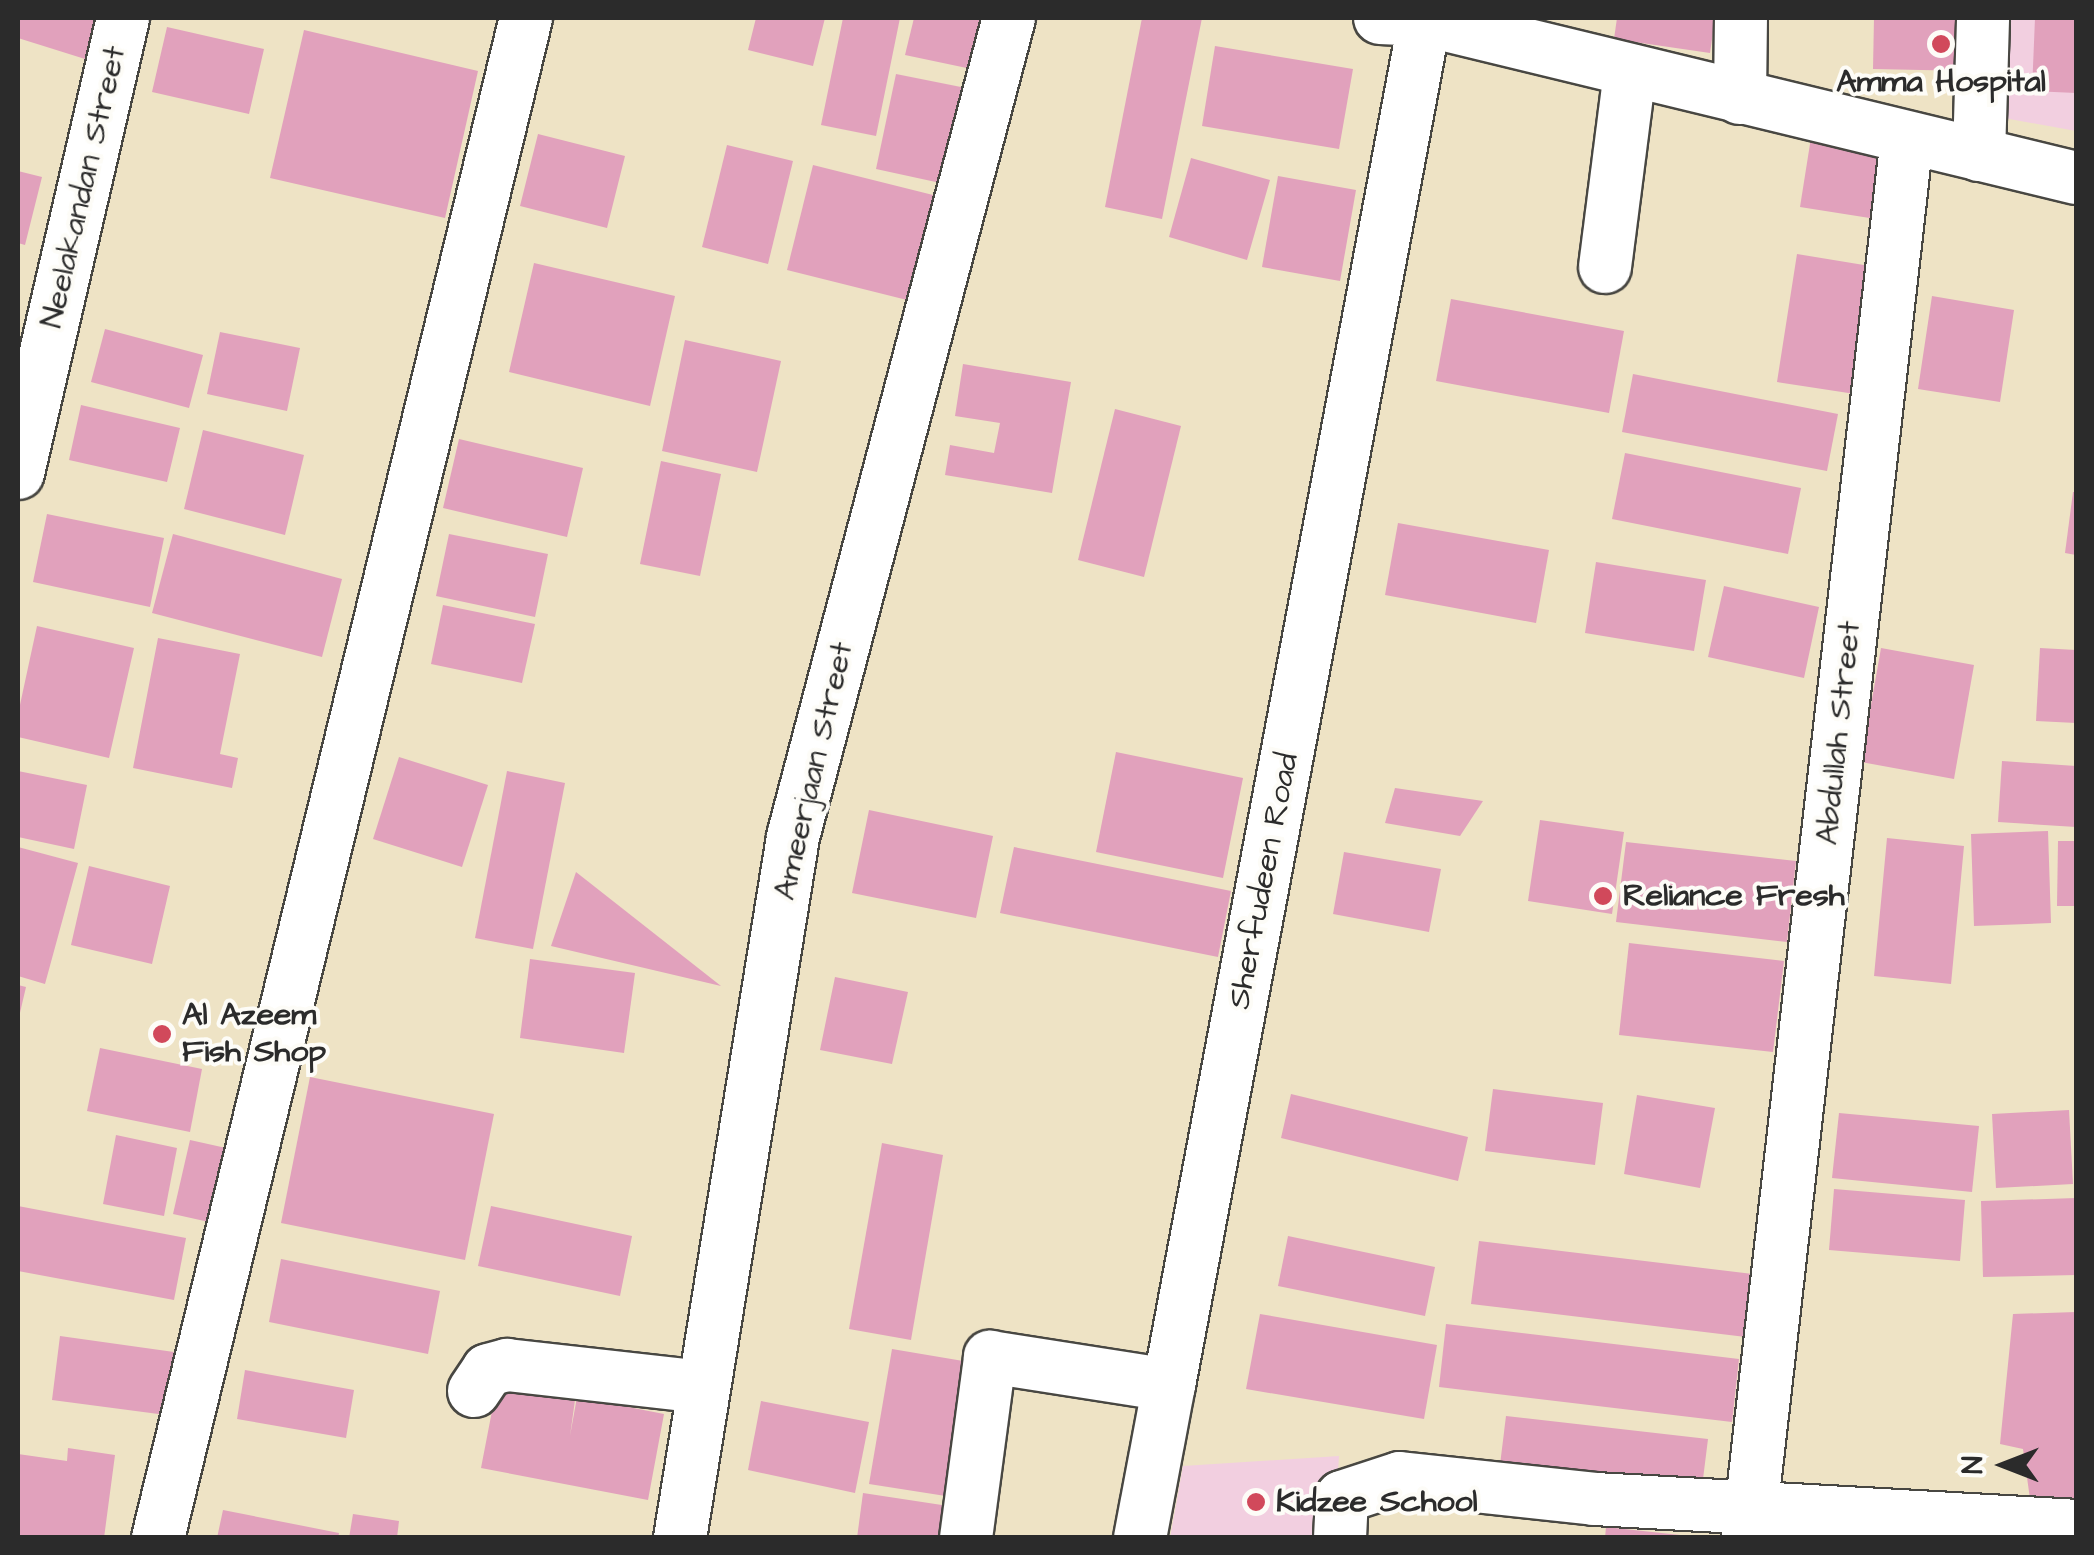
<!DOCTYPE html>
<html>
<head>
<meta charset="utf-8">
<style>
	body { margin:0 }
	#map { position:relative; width:2094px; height:1555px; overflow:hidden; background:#eee3c5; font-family:"Architects Daughter",sans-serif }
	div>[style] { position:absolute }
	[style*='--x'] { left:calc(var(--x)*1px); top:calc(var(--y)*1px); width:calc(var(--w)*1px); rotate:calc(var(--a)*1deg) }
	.built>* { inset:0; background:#f2cfe0 }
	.building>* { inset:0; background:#e1a1bc }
	.roads { filter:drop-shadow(2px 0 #484742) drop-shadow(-2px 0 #484742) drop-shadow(0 2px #484742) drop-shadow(0 -2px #484742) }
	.minor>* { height:52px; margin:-26px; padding:0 26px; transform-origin:26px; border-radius:26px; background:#fff }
	.dots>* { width:28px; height:28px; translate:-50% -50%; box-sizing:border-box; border:5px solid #fdfcf7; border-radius:50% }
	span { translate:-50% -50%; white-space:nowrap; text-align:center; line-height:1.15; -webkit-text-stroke:8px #fdfcf7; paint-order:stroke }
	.poi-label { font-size:32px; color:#2b2b2b; font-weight:700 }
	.left { translate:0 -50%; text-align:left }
	.street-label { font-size:32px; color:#2b2b2b }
	.frame { position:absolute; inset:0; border:20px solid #2b2b2b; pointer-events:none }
	.north { position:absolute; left:1954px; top:1415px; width:100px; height:100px; -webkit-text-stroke:8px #fdfcf7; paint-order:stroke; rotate:270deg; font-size:28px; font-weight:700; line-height:40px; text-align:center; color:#2b2b2b }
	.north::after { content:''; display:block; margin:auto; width:35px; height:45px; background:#2b2b2b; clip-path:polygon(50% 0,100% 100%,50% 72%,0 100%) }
</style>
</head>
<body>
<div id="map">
	<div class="built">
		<i style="clip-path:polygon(2006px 18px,2076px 18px,2076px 131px,2004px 118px)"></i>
		<i style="clip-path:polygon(1339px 1456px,1334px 1537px,1170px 1538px,1183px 1466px)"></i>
	</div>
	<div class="building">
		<i style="clip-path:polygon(18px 18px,115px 18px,101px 64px,18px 38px)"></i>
		<i style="clip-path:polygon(756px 18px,825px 18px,813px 66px,748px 50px)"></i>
		<i style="clip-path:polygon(843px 18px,900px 18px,876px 136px,821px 125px)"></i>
		<i style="clip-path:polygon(914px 18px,993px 18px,981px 71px,905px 55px)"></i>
		<i style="clip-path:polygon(1142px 18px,1202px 18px,1162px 219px,1105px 207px)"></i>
		<i style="clip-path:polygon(1617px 18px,1715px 18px,1710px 53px,1614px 39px)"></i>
		<i style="clip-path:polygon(1874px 18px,1971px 18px,1970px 71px,1873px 69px)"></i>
		<i style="clip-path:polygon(2035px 18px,2076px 18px,2076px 93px,2032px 91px)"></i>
		<i style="clip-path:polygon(167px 27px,264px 49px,249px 114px,152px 92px)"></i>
		<i style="clip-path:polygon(304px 30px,478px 71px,445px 218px,270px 178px)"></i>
		<i style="clip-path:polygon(1215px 46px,1353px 69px,1339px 149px,1202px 126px)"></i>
		<i style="clip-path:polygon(896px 74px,966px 88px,945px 184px,876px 169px)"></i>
		<i style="clip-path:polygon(1813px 125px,1889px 137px,1876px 219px,1800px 207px)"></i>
		<i style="clip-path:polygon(538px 134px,625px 156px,607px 228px,520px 206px)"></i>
		<i style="clip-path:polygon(727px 145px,793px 161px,768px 264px,702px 247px)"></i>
		<i style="clip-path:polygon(1191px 158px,1270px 180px,1247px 260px,1169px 237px)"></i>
		<i style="clip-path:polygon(813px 165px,937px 196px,911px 301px,787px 270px)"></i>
		<i style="clip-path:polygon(18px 171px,42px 177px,25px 245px,18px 243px)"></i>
		<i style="clip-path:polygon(1278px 176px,1356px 190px,1340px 281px,1262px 267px)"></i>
		<i style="clip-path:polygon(1797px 254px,1876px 267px,1855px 394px,1777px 382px)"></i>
		<i style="clip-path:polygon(534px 263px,675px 296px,650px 406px,509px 372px)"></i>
		<i style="clip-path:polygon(1932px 296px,2014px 310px,2000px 402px,1918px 389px)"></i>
		<i style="clip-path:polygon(1451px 299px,1624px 331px,1609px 413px,1436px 381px)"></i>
		<i style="clip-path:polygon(105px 329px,203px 355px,189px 408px,91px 382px)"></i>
		<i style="clip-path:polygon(220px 332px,300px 348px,287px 411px,207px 394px)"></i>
		<i style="clip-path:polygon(685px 340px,781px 361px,757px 472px,662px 451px)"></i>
		<i style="clip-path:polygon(963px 364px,1071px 382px,1052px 493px,945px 475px,950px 445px,994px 453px,1000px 423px,955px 416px)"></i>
		<i style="clip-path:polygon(1633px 374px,1838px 414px,1827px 471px,1622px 432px)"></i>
		<i style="clip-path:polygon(81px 405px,180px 428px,167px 482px,69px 460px)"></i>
		<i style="clip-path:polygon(1115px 409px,1181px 426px,1144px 577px,1078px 560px)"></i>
		<i style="clip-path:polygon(203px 430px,304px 455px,285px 535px,184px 509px)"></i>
		<i style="clip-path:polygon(459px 439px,583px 468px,567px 537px,443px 508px)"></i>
		<i style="clip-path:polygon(1625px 453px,1801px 488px,1788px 554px,1612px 519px)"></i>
		<i style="clip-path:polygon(661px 461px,721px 474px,700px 576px,640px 564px)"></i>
		<i style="clip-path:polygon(2073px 492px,2076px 492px,2076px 555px,2065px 553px)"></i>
		<i style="clip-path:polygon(47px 514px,164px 538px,150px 607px,33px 582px)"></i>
		<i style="clip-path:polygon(1398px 523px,1549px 550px,1536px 623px,1385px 595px)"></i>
		<i style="clip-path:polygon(173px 534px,342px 579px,322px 657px,152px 613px)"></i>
		<i style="clip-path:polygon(449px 534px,548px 554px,535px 617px,436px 596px)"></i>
		<i style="clip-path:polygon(1596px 562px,1706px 580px,1694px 651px,1585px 633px)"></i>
		<i style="clip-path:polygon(1724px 586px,1819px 607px,1804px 678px,1708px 657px)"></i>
		<i style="clip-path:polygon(443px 605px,535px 624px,522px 683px,431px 664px)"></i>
		<i style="clip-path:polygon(37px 626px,134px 648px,109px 758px,18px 737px,18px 714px)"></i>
		<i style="clip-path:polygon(158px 638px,240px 654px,220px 754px,238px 758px,232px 788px,133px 768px)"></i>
		<i style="clip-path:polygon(1881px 648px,1974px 665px,1954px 779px,1861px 762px)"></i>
		<i style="clip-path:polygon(2040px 648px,2076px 650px,2076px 723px,2036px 721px)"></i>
		<i style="clip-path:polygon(1116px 752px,1243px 778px,1223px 878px,1096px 852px)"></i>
		<i style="clip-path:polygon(399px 757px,488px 785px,462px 867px,373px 839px)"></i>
		<i style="clip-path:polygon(2002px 761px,2076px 766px,2076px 827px,1998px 822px)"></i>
		<i style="clip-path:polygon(18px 771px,87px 785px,74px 849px,18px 837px)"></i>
		<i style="clip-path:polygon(507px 771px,565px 783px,533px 949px,475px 938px)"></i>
		<i style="clip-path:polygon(1395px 788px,1483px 801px,1460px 836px,1385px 823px)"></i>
		<i style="clip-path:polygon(869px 810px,993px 836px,976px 918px,852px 893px)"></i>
		<i style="clip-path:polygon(1540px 820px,1624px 832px,1612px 914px,1528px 901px)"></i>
		<i style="clip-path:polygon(2048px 831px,2051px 923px,1974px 926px,1971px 834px)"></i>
		<i style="clip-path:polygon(1887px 838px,1964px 846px,1951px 984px,1874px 976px)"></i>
		<i style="clip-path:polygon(2058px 841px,2076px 841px,2076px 906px,2057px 906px)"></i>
		<i style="clip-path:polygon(1626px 842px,1796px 861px,1787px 942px,1616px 922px)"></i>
		<i style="clip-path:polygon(18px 847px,78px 863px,45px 984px,18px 976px)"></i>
		<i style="clip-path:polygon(1014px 847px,1231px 891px,1218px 957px,1000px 913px)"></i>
		<i style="clip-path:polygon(1344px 852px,1441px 869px,1429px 932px,1333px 914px)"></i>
		<i style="clip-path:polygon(89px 866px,170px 886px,152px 964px,71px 945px)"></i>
		<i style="clip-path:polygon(576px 872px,721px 986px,551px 946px)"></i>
		<i style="clip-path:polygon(1629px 943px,1784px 961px,1773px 1052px,1619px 1035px)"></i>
		<i style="clip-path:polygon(530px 959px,635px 973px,624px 1053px,520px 1038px)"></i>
		<i style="clip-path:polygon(835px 977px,908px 992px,892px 1064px,820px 1050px)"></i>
		<i style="clip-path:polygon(18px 985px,26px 987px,19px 1017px,18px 1017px)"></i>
		<i style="clip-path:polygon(100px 1048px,202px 1069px,190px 1132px,87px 1111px)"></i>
		<i style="clip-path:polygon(310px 1077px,494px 1114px,465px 1260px,281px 1223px)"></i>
		<i style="clip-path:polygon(1493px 1089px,1603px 1103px,1595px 1165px,1485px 1151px)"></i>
		<i style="clip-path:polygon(1291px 1094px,1468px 1137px,1458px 1181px,1281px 1138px)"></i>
		<i style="clip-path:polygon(1637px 1095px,1715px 1108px,1700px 1188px,1624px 1174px)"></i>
		<i style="clip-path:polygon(2069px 1110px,2073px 1184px,1996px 1188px,1992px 1114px)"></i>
		<i style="clip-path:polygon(1839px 1113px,1979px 1126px,1972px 1192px,1832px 1178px)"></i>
		<i style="clip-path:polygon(116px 1135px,177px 1148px,164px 1216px,103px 1204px)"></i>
		<i style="clip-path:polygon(190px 1140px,235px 1150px,218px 1224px,173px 1214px)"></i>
		<i style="clip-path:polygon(882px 1143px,943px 1155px,911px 1340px,849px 1329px)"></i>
		<i style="clip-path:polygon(1834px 1189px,1965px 1200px,1960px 1261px,1829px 1250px)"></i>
		<i style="clip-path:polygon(2076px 1198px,2076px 1275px,1983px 1277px,1981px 1201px)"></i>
		<i style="clip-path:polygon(18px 1206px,186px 1238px,174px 1300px,18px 1271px)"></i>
		<i style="clip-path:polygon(491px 1206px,632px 1236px,620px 1296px,478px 1266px)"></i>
		<i style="clip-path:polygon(1288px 1236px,1435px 1267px,1425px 1316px,1278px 1286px)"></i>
		<i style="clip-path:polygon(1479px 1241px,1761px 1275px,1754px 1338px,1471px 1304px)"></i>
		<i style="clip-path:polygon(281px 1259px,440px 1291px,428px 1354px,269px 1322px)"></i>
		<i style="clip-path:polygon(2076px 1312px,2076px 1505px,2031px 1506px,2023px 1449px,2000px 1444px,2013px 1314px)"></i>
		<i style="clip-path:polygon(1260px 1314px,1437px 1345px,1424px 1419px,1246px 1389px)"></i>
		<i style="clip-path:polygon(1446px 1324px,1739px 1359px,1732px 1422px,1439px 1387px)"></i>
		<i style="clip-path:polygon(60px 1336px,174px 1352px,166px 1415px,52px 1400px)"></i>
		<i style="clip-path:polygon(892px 1349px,975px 1363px,952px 1497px,869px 1484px)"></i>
		<i style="clip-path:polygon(245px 1370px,354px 1390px,346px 1438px,237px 1419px)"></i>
		<i style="clip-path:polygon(497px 1385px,575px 1400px,570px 1436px,577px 1397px,664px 1414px,648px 1500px,481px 1468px)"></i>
		<i style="clip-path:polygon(761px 1401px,869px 1422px,855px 1493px,748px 1470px)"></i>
		<i style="clip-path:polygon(1506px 1416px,1708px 1439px,1701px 1495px,1499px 1473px)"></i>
		<i style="clip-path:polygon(68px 1448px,115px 1455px,104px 1538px,18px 1538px,18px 1454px,67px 1461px)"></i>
		<i style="clip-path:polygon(863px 1493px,955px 1507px,951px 1538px,857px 1538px)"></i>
		<i style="clip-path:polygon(223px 1510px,339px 1533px,338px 1538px,217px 1538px)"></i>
		<i style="clip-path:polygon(353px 1514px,399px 1521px,397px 1538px,349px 1538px)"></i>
		<i style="clip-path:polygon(1606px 1527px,1680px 1535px,1680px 1538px,1605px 1538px)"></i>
	</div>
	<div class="roads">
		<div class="minor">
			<i style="--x:1380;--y:18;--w:45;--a:2.5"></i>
			<i style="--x:1425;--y:20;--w:670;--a:13.64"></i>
			<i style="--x:1740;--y:98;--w:80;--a:-89.3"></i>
			<i style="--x:1979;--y:155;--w:137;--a:-88.3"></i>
			<i style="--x:1605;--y:267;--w:198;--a:-82.7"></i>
			<i style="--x:18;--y:473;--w:467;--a:-77"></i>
			<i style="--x:474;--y:1391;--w:25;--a:-56"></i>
			<i style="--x:488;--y:1370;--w:20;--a:-15"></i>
			<i style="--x:507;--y:1365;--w:198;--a:6.4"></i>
			<i style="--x:158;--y:1538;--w:1564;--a:-76.39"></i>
			<i style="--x:680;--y:1538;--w:710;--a:-80.84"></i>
			<i style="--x:793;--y:837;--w:847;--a:-75.23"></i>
			<i style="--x:966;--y:1538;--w:183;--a:-82.4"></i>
			<i style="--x:990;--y:1357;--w:181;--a:8.9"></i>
			<i style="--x:1169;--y:1385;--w:1391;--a:-79.39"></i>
			<i style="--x:1140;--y:1538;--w:156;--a:-79.3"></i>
			<i style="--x:1340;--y:1538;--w:41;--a:-87.2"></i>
			<i style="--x:1342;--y:1497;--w:61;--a:-18.1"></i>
			<i style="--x:1400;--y:1478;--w:196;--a:6.1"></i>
			<i style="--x:1595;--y:1499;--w:482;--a:3.2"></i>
			<i style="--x:1748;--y:1538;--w:1409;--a:-83.52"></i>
		</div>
	</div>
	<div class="dots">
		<i style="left:1941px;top:44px;background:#d1495b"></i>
		<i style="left:1603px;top:896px;background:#d1495b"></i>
		<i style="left:162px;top:1034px;background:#d1495b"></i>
		<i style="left:1256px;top:1502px;background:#d1495b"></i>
	</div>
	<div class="poi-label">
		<span style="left:1941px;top:82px">Amma Hospital</span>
		<span class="left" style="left:1623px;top:896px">Reliance Fresh</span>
		<span class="left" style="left:182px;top:1034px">Al Azeem<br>Fish Shop</span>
		<span class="left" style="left:1276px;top:1502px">Kidzee School</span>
	</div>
	<div class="street-label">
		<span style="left:84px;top:187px;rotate:-77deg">Neelakandan Street</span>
		<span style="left:1839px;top:733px;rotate:-84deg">Abdullah Street</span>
		<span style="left:814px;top:771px;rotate:-77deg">Ameerjaan Street</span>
		<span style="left:1264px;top:881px;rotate:-79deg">Sherfudeen Road</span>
	</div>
	<div class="frame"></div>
	<div class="north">N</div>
</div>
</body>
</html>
